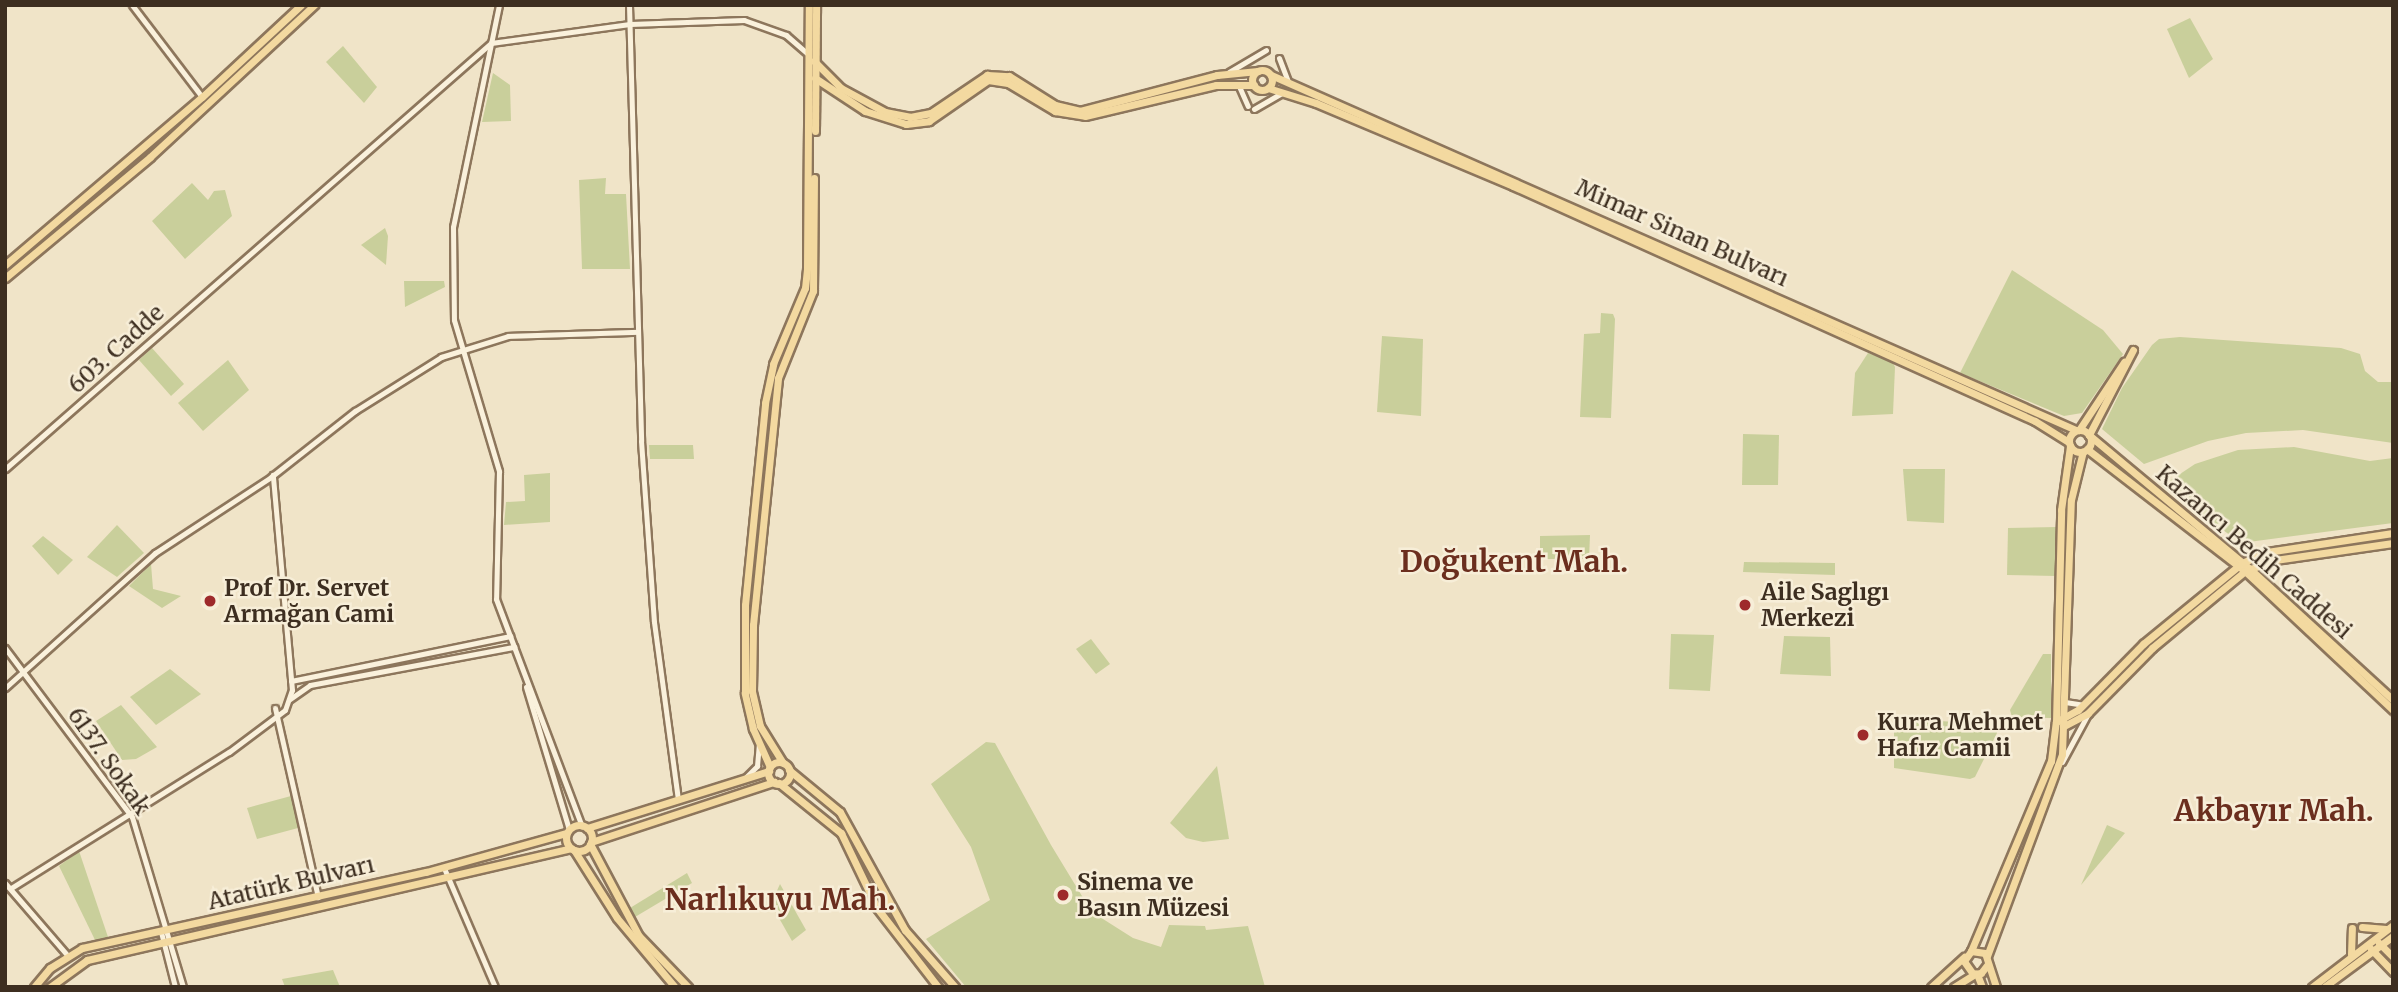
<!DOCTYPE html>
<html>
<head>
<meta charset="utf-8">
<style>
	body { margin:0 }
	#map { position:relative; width:2398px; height:992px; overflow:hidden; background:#f0e4c8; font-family:Merriweather,serif }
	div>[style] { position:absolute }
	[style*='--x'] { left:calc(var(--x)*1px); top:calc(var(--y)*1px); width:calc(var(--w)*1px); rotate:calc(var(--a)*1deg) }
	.green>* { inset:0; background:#c9cf9b }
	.roads { filter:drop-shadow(2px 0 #8d765c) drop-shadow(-2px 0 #8d765c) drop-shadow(0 2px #8d765c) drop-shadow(0 -2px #8d765c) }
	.minor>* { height:5px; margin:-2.5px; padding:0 2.5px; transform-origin:2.5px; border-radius:2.5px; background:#faf1dc }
	.major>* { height:7px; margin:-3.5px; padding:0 3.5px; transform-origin:3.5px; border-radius:3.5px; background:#f3d9a0 }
	.major>.ring { margin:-3.5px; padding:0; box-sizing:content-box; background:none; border:7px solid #f3d9a0; border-radius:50% }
	.dots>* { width:19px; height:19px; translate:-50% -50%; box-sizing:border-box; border:4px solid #f7eed8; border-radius:50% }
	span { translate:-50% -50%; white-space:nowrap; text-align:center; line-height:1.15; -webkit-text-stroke:5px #f7eed8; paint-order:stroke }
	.street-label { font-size:23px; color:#3d2e20 }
	.poi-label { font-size:23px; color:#3d2e20; font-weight:700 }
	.left { translate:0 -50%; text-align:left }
	.district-label { font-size:30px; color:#6b2e1e; font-weight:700 }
	.frame { position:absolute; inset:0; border:7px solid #3d2e20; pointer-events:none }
</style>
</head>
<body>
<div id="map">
	<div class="green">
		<i style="clip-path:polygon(2190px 18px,2213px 59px,2189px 78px,2167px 29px)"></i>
		<i style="clip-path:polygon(343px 46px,377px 87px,364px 103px,326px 62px)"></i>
		<i style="clip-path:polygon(493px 73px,510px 85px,511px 121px,482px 122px)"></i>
		<i style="clip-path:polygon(606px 178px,605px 194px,626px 194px,630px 269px,582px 269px,579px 180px)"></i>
		<i style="clip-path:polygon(192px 183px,208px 200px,214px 191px,225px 190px,232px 216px,185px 259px,152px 221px)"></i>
		<i style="clip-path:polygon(385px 228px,388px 236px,386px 265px,361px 245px)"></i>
		<i style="clip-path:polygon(2012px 270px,2103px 330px,2123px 354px,2082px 413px,2064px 416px,1960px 373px)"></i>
		<i style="clip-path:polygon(404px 281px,444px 281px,445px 287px,405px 307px)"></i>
		<i style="clip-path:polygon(1601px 313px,1613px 314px,1615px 319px,1611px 418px,1580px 417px,1584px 334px,1600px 333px)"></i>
		<i style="clip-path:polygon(1382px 336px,1423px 339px,1421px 416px,1377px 412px)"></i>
		<i style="clip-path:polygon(2180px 337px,2341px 348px,2360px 354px,2365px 371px,2378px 382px,2393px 382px,2393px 443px,2303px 430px,2246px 433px,2208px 441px,2144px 464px,2102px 429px,2122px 388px,2152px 345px,2159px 339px)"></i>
		<i style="clip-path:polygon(152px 348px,184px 384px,171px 396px,139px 360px)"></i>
		<i style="clip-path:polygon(1868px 353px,1892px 361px,1895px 367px,1893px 414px,1852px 416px,1855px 373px)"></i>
		<i style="clip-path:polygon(228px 360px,249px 390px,203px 431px,178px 403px)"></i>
		<i style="clip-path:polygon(1743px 434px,1779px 435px,1778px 485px,1742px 485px)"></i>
		<i style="clip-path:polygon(649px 445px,693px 445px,694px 459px,650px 459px)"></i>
		<i style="clip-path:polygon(2294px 447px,2370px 461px,2393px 458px,2393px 523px,2241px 543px,2162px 486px,2195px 464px,2238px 450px)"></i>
		<i style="clip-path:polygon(1903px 469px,1945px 469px,1944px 523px,1907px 521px)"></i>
		<i style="clip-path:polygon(550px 473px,550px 522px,504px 525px,506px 502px,525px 501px,524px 475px)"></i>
		<i style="clip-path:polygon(117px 525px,144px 553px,117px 577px,87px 557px)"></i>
		<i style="clip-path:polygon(2057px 527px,2056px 576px,2007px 575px,2008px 528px)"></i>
		<i style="clip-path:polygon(1590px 535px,1589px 559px,1540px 559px,1540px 536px)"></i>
		<i style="clip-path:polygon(43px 536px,73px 560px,58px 575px,32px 546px)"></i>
		<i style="clip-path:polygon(1744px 562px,1835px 563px,1835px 575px,1743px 572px)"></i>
		<i style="clip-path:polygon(151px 564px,153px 589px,181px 596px,162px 608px,129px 586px)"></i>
		<i style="clip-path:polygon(1671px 634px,1714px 635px,1710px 691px,1669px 689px)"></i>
		<i style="clip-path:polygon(1784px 636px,1830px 637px,1831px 676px,1780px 674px)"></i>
		<i style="clip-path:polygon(1091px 639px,1110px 664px,1096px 674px,1076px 649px)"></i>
		<i style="clip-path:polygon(2043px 654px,2051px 654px,2051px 718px,2012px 717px,2010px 710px)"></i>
		<i style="clip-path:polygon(170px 669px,201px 694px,156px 725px,130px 697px)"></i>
		<i style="clip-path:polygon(121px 705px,157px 747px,136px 759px,122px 760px,96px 721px)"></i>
		<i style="clip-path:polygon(1894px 718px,2001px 725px,1975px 777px,1970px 779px,1894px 768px)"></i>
		<i style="clip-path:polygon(986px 742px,995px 743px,1051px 845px,1085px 901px,1103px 919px,1133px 938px,1161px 947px,1169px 925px,1205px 926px,1206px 930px,1248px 926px,1265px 987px,966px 987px,926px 939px,990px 900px,971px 847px,931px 784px)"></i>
		<i style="clip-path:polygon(1217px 766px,1229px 839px,1203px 842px,1186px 838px,1170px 823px)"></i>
		<i style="clip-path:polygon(291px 796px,298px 828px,257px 839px,247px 808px)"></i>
		<i style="clip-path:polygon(2107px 825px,2125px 833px,2081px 885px)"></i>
		<i style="clip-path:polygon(79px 851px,108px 937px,95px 940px,59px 866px)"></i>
		<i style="clip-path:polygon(687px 873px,692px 883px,635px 917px,630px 908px)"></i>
		<i style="clip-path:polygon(780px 884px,806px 930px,792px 941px,771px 904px)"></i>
		<i style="clip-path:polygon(333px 970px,340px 987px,285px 987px,282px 979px)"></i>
	</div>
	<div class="roads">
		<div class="minor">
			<i style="--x:132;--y:5;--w:116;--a:52.7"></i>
			<i style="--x:499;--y:5;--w:227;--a:101.7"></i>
			<i style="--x:453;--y:227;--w:93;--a:89.4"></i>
			<i style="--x:454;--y:320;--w:158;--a:73.4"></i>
			<i style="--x:499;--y:471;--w:128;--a:91.3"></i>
			<i style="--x:496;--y:599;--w:243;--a:69.3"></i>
			<i style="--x:629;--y:5;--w:436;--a:88.4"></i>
			<i style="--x:641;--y:441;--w:181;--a:85.9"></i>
			<i style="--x:654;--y:622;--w:179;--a:82.3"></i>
			<i style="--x:1279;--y:58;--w:25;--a:69"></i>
			<i style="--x:1229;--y:72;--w:43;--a:-30.7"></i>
			<i style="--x:1238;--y:84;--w:24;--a:66"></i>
			<i style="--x:1254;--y:109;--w:32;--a:-30"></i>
			<i style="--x:5;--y:469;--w:646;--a:-41.24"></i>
			<i style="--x:491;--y:43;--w:140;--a:-7.8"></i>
			<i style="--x:630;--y:24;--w:114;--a:-2"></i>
			<i style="--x:744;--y:20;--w:45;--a:19.7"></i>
			<i style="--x:786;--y:35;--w:30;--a:41"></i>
			<i style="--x:5;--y:648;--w:211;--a:53.1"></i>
			<i style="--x:132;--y:817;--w:177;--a:73.3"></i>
			<i style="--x:291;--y:681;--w:224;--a:-11.6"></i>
			<i style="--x:526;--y:687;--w:148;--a:73.2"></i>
			<i style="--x:5;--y:688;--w:202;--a:-42"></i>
			<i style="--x:155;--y:553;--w:139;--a:-33.2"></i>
			<i style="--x:271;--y:477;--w:107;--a:-38.2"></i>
			<i style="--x:355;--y:411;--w:102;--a:-32.1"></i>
			<i style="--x:441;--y:357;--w:70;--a:-17.4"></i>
			<i style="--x:508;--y:336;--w:129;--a:-1.8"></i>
			<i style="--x:290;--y:699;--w:24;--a:-35"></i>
			<i style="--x:310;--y:685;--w:208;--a:-10.6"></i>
			<i style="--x:2065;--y:702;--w:18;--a:9"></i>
			<i style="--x:275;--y:708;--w:194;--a:77.2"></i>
			<i style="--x:2062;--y:762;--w:57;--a:-61.6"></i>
			<i style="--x:746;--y:777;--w:16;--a:-45"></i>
			<i style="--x:757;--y:766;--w:21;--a:-85"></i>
			<i style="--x:444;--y:868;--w:129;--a:66.8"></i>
			<i style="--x:5;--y:883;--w:96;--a:49.2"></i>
			<i style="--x:11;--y:888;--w:257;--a:-32"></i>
			<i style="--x:229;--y:752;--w:70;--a:-36.9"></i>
			<i style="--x:285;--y:710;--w:21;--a:-71"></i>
			<i style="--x:292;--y:690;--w:216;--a:-95.1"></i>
			<i style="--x:161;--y:932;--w:57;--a:75.7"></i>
		</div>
		<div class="major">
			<i style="--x:814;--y:61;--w:38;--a:45"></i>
			<i style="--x:841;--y:88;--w:50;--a:28.6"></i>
			<i style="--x:885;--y:112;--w:25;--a:11"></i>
			<i style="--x:910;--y:117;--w:21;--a:-11"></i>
			<i style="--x:931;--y:113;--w:68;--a:-34.2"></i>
			<i style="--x:987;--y:75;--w:22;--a:3"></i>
			<i style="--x:1009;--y:76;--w:54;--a:32.2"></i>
			<i style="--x:1055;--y:105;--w:26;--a:13"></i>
			<i style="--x:1080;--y:111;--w:142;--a:-14.7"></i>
			<i style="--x:1217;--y:75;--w:41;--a:-5.6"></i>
			<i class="ring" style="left:1252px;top:70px;width:13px;height:13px"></i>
			<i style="--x:1271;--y:75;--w:880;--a:23.8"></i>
			<i style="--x:815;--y:78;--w:60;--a:33.4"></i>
			<i style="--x:865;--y:111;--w:43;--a:17.6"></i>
			<i style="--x:906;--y:124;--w:23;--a:-7"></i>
			<i style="--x:929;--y:121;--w:72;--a:-34.8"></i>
			<i style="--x:988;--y:80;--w:20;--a:9"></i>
			<i style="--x:1008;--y:83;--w:55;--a:30.8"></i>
			<i style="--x:1055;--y:111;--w:30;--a:9"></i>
			<i style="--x:1085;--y:116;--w:135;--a:-13.3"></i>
			<i style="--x:1216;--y:85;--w:38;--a:0"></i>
			<i style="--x:1268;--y:88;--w:50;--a:17.4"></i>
			<i style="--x:1316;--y:103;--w:214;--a:22.8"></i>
			<i style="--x:1513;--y:186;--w:572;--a:24.24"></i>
			<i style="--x:2035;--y:421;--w:40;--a:32"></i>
			<i style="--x:815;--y:131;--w:126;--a:-89.5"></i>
			<i style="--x:5;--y:265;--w:259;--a:-40.5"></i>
			<i style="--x:202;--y:97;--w:135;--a:-42.9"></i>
			<i style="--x:5;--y:278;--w:189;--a:-39.8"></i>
			<i style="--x:150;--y:157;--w:224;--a:-42.8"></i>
			<i style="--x:2133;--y:350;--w:96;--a:117.4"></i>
			<i style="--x:2089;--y:435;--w:209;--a:39.8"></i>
			<i style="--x:2250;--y:569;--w:194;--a:42.5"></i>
			<i style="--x:2079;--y:430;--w:82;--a:-56.5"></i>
			<i class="ring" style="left:2069px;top:430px;width:15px;height:15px"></i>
			<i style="--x:2087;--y:449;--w:200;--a:37.7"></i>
			<i style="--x:2245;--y:571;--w:203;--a:43.2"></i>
			<i style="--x:2056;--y:722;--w:212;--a:-88.6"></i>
			<i style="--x:2061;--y:510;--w:65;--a:-82"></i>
			<i style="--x:2064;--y:726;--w:27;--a:-28"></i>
			<i style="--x:2088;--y:713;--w:91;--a:-45.4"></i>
			<i style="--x:2152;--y:648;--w:121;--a:-39.6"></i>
			<i style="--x:2245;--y:571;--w:32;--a:-20"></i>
			<i style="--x:2275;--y:560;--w:119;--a:-8.2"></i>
			<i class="ring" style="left:768px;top:762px;width:15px;height:15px"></i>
			<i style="--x:783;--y:763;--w:44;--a:-121.9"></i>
			<i style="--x:760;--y:726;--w:36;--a:-103"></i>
			<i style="--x:752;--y:691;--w:66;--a:-89.1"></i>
			<i style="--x:753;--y:625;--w:248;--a:-84.2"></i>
			<i style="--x:778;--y:378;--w:94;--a:-68.1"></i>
			<i style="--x:813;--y:291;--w:113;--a:-89.5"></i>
			<i style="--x:770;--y:767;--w:42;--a:-114.1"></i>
			<i style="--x:753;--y:729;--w:37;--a:-103"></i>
			<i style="--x:745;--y:693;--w:88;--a:-90"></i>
			<i style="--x:745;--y:605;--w:203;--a:-84.3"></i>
			<i style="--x:765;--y:403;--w:40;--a:-78"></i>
			<i style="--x:773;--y:364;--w:82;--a:-67.2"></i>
			<i style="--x:805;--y:288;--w:20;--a:-84"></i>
			<i style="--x:807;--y:268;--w:263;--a:-89.6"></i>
			<i style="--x:789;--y:770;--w:66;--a:39.5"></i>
			<i style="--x:840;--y:812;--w:135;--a:61.2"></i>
			<i style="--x:905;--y:930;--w:76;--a:48.7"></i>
			<i style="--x:779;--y:783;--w:80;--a:38.9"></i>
			<i style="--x:841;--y:833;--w:83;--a:64.4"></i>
			<i style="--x:877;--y:908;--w:100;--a:52.3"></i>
			<i class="ring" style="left:566px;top:825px;width:19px;height:19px"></i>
			<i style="--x:587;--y:828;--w:191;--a:-17.4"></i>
			<i style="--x:591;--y:842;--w:193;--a:-18.2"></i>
			<i style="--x:590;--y:844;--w:104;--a:62"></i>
			<i style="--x:639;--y:936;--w:71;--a:46.1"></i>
			<i style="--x:574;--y:850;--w:80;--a:57.7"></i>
			<i style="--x:617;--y:918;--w:90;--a:50"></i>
			<i style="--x:2362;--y:927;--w:24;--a:5"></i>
			<i style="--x:2379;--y:943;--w:20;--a:45"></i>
			<i style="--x:2371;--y:949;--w:32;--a:46"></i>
			<i style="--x:1971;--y:951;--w:206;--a:-67.2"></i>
			<i style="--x:2051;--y:761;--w:39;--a:-83"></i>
			<i style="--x:2056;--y:722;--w:25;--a:-29"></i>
			<i style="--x:2078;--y:710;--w:93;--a:-45.4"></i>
			<i style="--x:2143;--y:644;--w:128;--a:-39.3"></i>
			<i style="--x:2242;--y:563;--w:27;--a:-24"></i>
			<i style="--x:2267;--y:552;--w:127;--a:-8.6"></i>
			<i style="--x:2351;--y:954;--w:26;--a:-88"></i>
			<i style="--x:1987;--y:956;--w:215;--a:-69.6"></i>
			<i style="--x:2062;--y:754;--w:254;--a:-88"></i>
			<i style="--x:2071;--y:500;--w:50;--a:-76.2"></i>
			<i style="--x:1988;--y:964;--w:11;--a:128"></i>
			<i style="--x:1981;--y:973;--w:8;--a:173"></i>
			<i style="--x:1973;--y:974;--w:16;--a:-125"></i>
			<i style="--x:1964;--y:961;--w:12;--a:-55"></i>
			<i style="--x:1971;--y:951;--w:14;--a:8"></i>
			<i style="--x:1985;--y:953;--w:36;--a:72"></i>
			<i style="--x:1977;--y:974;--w:14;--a:69"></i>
			<i style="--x:34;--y:987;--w:25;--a:-50"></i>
			<i style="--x:50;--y:968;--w:38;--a:-32"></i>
			<i style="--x:82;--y:948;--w:352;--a:-12.5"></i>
			<i style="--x:426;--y:872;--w:146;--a:-15.5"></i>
			<i style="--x:50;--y:987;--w:46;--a:-36.1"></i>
			<i style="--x:87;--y:960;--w:497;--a:-13"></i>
			<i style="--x:1931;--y:987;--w:45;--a:-42.3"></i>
			<i style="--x:1954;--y:987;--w:25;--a:-32"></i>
			<i style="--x:2312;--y:987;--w:102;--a:-37.4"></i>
			<i style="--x:2324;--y:987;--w:86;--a:-36.5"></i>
		</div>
	</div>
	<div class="dots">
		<i style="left:210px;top:601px;background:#9e2a2b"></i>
		<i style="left:1745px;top:605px;background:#9e2a2b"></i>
		<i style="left:1863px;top:735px;background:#9e2a2b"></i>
		<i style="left:1063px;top:895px;background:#9e2a2b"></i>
	</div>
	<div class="street-label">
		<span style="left:1682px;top:233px;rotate:24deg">Mimar Sinan Bulvarı</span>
		<span style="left:116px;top:349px;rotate:-42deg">603. Cadde</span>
		<span style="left:2254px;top:552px;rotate:41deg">Kazancı Bedih Caddesi</span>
		<span style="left:109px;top:761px;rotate:55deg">6137. Sokak</span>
		<span style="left:291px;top:883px;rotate:-13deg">Atatürk Bulvarı</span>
	</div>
	<div class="poi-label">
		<span class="left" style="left:224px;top:601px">Prof Dr. Servet<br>Armağan Cami</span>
		<span class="left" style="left:1761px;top:605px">Aile Saglıgı<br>Merkezi</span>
		<span class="left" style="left:1877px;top:735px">Kurra Mehmet<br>Hafız Camii</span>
		<span class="left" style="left:1077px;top:895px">Sinema ve<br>Basın Müzesi</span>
	</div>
	<div class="district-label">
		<span style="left:1514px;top:561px">Doğukent Mah.</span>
		<span style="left:2274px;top:810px">Akbayır Mah.</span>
		<span style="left:780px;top:899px">Narlıkuyu Mah.</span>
	</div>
	<div class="frame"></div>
</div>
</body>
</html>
